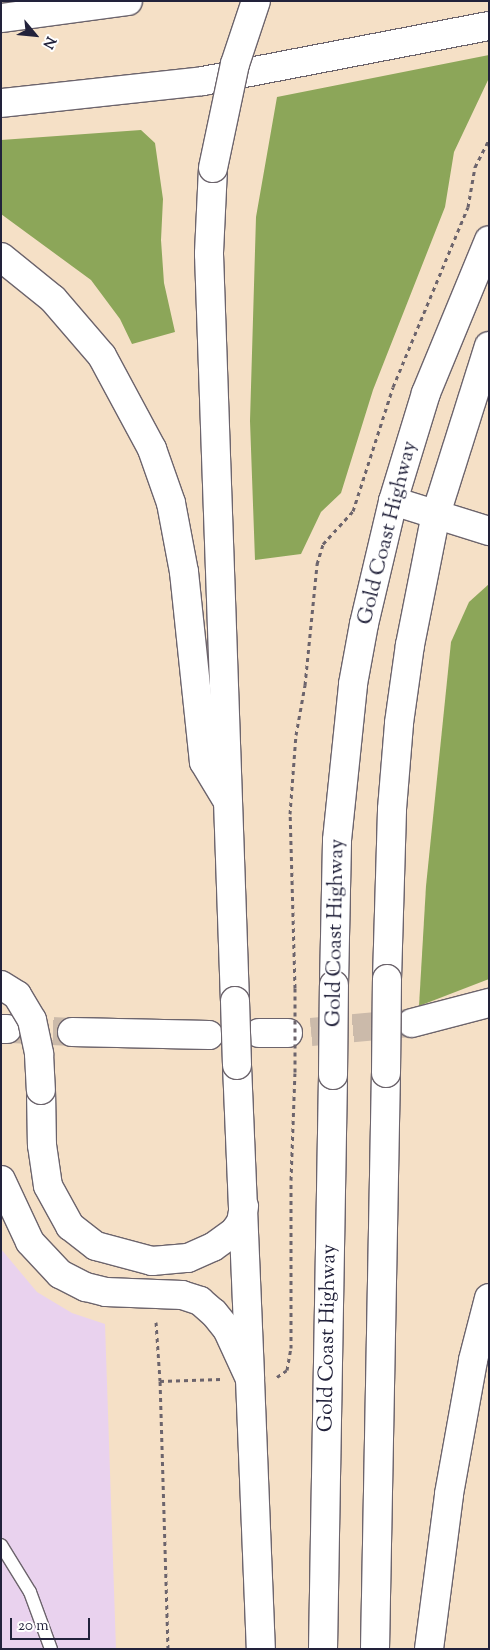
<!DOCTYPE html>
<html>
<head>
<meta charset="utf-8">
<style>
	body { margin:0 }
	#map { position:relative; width:490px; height:1650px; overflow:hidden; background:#f5e0c6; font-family:"Sorts Mill Goudy",serif }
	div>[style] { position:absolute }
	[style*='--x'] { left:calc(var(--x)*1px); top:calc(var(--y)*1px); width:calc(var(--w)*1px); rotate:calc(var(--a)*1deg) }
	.built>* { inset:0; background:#e9d2ee }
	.forest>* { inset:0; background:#8ca659 }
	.motorway-tunnel>* { height:28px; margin-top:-14px; transform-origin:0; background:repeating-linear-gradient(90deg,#cbbaaa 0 28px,transparent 0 42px) }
	.path>* { height:3px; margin-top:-1.5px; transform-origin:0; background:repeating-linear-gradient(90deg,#6c646c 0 4px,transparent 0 8px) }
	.roads { filter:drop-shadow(1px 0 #6c646c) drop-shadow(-1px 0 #6c646c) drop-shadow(0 1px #6c646c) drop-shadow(0 -1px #6c646c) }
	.service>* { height:12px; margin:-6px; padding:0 6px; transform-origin:6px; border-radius:6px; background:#fff }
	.tertiary>* { height:28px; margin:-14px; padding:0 14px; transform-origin:14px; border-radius:14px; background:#fff }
	.trunk>* { height:28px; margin:-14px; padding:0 14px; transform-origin:14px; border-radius:14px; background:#fff }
	.motorway>* { height:28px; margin:-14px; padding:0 14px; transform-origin:14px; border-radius:14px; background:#fff }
	.path-bridge>* { height:3px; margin-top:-1.5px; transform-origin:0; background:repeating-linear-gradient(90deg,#6c646c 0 4px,transparent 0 8px) }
	.bridges { filter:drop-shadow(1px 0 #6c646c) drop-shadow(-1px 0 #6c646c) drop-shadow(0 1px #6c646c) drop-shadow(0 -1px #6c646c) }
	.trunk-bridge>* { height:28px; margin:-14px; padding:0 14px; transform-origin:14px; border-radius:14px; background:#fff }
	.motorway-bridge>* { height:28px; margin:-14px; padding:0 14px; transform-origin:14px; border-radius:14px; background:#fff }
	span { translate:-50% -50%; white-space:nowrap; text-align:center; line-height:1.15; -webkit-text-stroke:4px #fff; paint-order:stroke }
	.street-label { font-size:21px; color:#22223b }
	.frame { position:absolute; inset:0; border:2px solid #22223b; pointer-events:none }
	.north { position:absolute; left:10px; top:10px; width:50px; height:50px; -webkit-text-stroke:4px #fff; paint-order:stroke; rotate:118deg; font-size:14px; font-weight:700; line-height:20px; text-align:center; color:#22223b }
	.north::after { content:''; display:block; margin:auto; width:18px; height:22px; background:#22223b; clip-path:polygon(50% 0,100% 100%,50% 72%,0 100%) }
	.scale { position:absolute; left:10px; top:1618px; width:80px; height:22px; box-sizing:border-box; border:2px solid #22223b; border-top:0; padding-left:6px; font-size:15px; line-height:18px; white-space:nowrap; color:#22223b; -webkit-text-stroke:4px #fff; paint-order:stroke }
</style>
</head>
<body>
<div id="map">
	<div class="built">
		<i style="clip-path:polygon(1px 1249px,37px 1292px,72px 1313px,105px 1324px,116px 1649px,1px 1649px)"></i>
	</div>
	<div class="forest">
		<i style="clip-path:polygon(489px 55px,489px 78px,454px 152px,445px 207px,373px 390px,341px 493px,321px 512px,301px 554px,255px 560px,250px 421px,256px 217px,277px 97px)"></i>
		<i style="clip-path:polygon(141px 130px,155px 143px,163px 199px,161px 240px,164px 283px,175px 332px,132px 344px,120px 319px,91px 280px,1px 214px,1px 140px)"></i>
		<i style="clip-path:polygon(489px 584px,489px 979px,419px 1006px,426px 886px,451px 642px,469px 602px)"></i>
	</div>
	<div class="motorway-tunnel">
		<i style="--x:11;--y:1029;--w:61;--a:2.8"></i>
		<i style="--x:311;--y:1032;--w:99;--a:-5.2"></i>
	</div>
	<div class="path">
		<i style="--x:295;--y:988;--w:174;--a:-91.6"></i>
		<i style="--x:290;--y:814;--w:79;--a:-85.7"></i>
		<i style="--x:296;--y:735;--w:51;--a:-79.8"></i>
		<i style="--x:305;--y:685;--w:122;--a:-84.3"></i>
		<i style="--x:317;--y:564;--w:21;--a:-73"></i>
		<i style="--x:323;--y:544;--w:45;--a:-47.7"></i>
		<i style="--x:353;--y:511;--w:130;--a:-72.1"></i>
		<i style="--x:393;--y:387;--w:195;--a:-67.4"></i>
		<i style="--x:468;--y:207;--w:41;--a:-80.1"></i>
		<i style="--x:475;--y:167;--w:31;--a:-63"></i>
		<i style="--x:156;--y:1322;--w:59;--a:86.1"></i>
		<i style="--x:277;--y:1377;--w:12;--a:-35"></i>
		<i style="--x:287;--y:1370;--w:22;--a:-80"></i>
		<i style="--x:291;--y:1348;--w:168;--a:-90"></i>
		<i style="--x:291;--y:1180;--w:107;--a:-87.9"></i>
		<i style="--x:168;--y:1649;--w:268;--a:-91.7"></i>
		<i style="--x:160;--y:1381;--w:61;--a:-1.9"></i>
	</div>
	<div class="roads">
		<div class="service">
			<i style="--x:1;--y:1545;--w:55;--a:58.3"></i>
			<i style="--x:30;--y:1592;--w:61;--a:69.8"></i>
		</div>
		<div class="tertiary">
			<i style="--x:1;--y:1180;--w:68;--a:64.9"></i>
			<i style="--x:30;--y:1242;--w:44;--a:46.8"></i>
			<i style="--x:60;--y:1274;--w:29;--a:27"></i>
			<i style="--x:86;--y:1287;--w:21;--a:14"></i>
			<i style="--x:106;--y:1292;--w:76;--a:2.3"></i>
			<i style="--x:182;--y:1295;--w:19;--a:18"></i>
			<i style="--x:200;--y:1301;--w:18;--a:41"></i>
			<i style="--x:214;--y:1313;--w:21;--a:51"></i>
			<i style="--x:227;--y:1329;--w:55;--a:65.3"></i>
		</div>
		<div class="trunk">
			<i style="--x:387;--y:979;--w:170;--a:-88.3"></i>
			<i style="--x:392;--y:809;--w:86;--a:-85.3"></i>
			<i style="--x:399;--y:723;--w:79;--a:-82"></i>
			<i style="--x:410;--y:645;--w:134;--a:-78.8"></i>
			<i style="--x:436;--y:514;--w:176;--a:-72.5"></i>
			<i style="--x:334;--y:985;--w:145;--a:-88.8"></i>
			<i style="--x:337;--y:840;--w:157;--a:-84.1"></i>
			<i style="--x:353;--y:684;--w:61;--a:-79.6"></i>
			<i style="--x:364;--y:624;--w:126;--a:-76.7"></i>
			<i style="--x:393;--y:501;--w:113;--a:-73"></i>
			<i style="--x:426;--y:393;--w:165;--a:-67.6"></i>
			<i style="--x:250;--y:1379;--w:270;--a:87.7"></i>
			<i style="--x:323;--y:1649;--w:574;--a:-89"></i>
			<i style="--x:375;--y:1649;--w:576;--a:-88.91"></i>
		</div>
		<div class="motorway">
			<i style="--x:1;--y:18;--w:128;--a:-7.6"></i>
			<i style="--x:1;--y:103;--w:203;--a:-6.2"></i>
			<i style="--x:203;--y:81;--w:291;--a:-10.9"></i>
			<i style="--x:213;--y:168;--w:86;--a:92.7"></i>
			<i style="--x:209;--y:254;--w:747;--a:88.01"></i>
			<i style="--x:1;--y:257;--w:67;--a:38.9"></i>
			<i style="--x:53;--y:299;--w:75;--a:49.3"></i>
			<i style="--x:102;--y:356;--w:106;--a:61.7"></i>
			<i style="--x:152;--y:449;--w:57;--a:70.6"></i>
			<i style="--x:171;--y:503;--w:70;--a:79.3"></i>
			<i style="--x:184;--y:572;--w:191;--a:84"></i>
			<i style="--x:204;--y:762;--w:44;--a:58.8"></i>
			<i style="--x:393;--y:501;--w:101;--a:17.4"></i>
			<i style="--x:412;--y:1023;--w:80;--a:-14.6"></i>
			<i style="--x:1;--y:1029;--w:6;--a:0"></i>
			<i style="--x:72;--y:1032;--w:137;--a:1.3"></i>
			<i style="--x:259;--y:1033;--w:29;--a:0"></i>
			<i style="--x:237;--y:1065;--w:314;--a:87.6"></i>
			<i style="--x:41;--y:1090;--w:55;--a:89"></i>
			<i style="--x:42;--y:1145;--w:41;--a:81.7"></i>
			<i style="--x:48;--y:1186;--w:46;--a:61.2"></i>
			<i style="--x:70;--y:1226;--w:33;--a:38"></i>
			<i style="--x:96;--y:1246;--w:58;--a:15"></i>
			<i style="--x:152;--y:1261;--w:36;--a:-5"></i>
			<i style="--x:188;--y:1258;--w:27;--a:-24"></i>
			<i style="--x:213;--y:1247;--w:26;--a:-36"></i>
			<i style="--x:234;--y:1232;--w:12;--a:-55"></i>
			<i style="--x:241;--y:1222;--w:16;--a:-79"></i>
			<i style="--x:429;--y:1649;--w:156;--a:-82.6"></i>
			<i style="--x:449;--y:1494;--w:136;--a:-79.8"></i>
			<i style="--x:473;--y:1360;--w:64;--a:-75.5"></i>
		</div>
	</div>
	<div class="path-bridge">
		<i style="--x:295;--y:988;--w:85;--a:90"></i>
	</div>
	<div class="bridges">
		<div class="trunk-bridge">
			<i style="--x:386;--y:1073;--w:94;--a:-89.4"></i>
			<i style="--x:333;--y:1075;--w:90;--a:-89.4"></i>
		</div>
		<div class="motorway-bridge">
			<i style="--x:213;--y:168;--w:106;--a:-78.1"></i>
			<i style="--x:235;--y:64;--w:66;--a:-71.6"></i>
			<i style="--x:1;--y:985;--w:19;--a:32"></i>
			<i style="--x:17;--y:995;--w:29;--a:59"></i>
			<i style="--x:32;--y:1020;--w:35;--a:78"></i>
			<i style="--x:39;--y:1054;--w:36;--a:87"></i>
			<i style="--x:235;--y:1001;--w:64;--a:88.2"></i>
		</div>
	</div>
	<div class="street-label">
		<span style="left:388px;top:533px;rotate:-76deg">Gold Coast Highway</span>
		<span style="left:336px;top:933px;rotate:-89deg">Gold Coast Highway</span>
		<span style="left:328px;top:1338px;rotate:-89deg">Gold Coast Highway</span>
	</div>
	<div class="frame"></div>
	<div class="north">N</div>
	<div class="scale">20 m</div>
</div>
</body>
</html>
